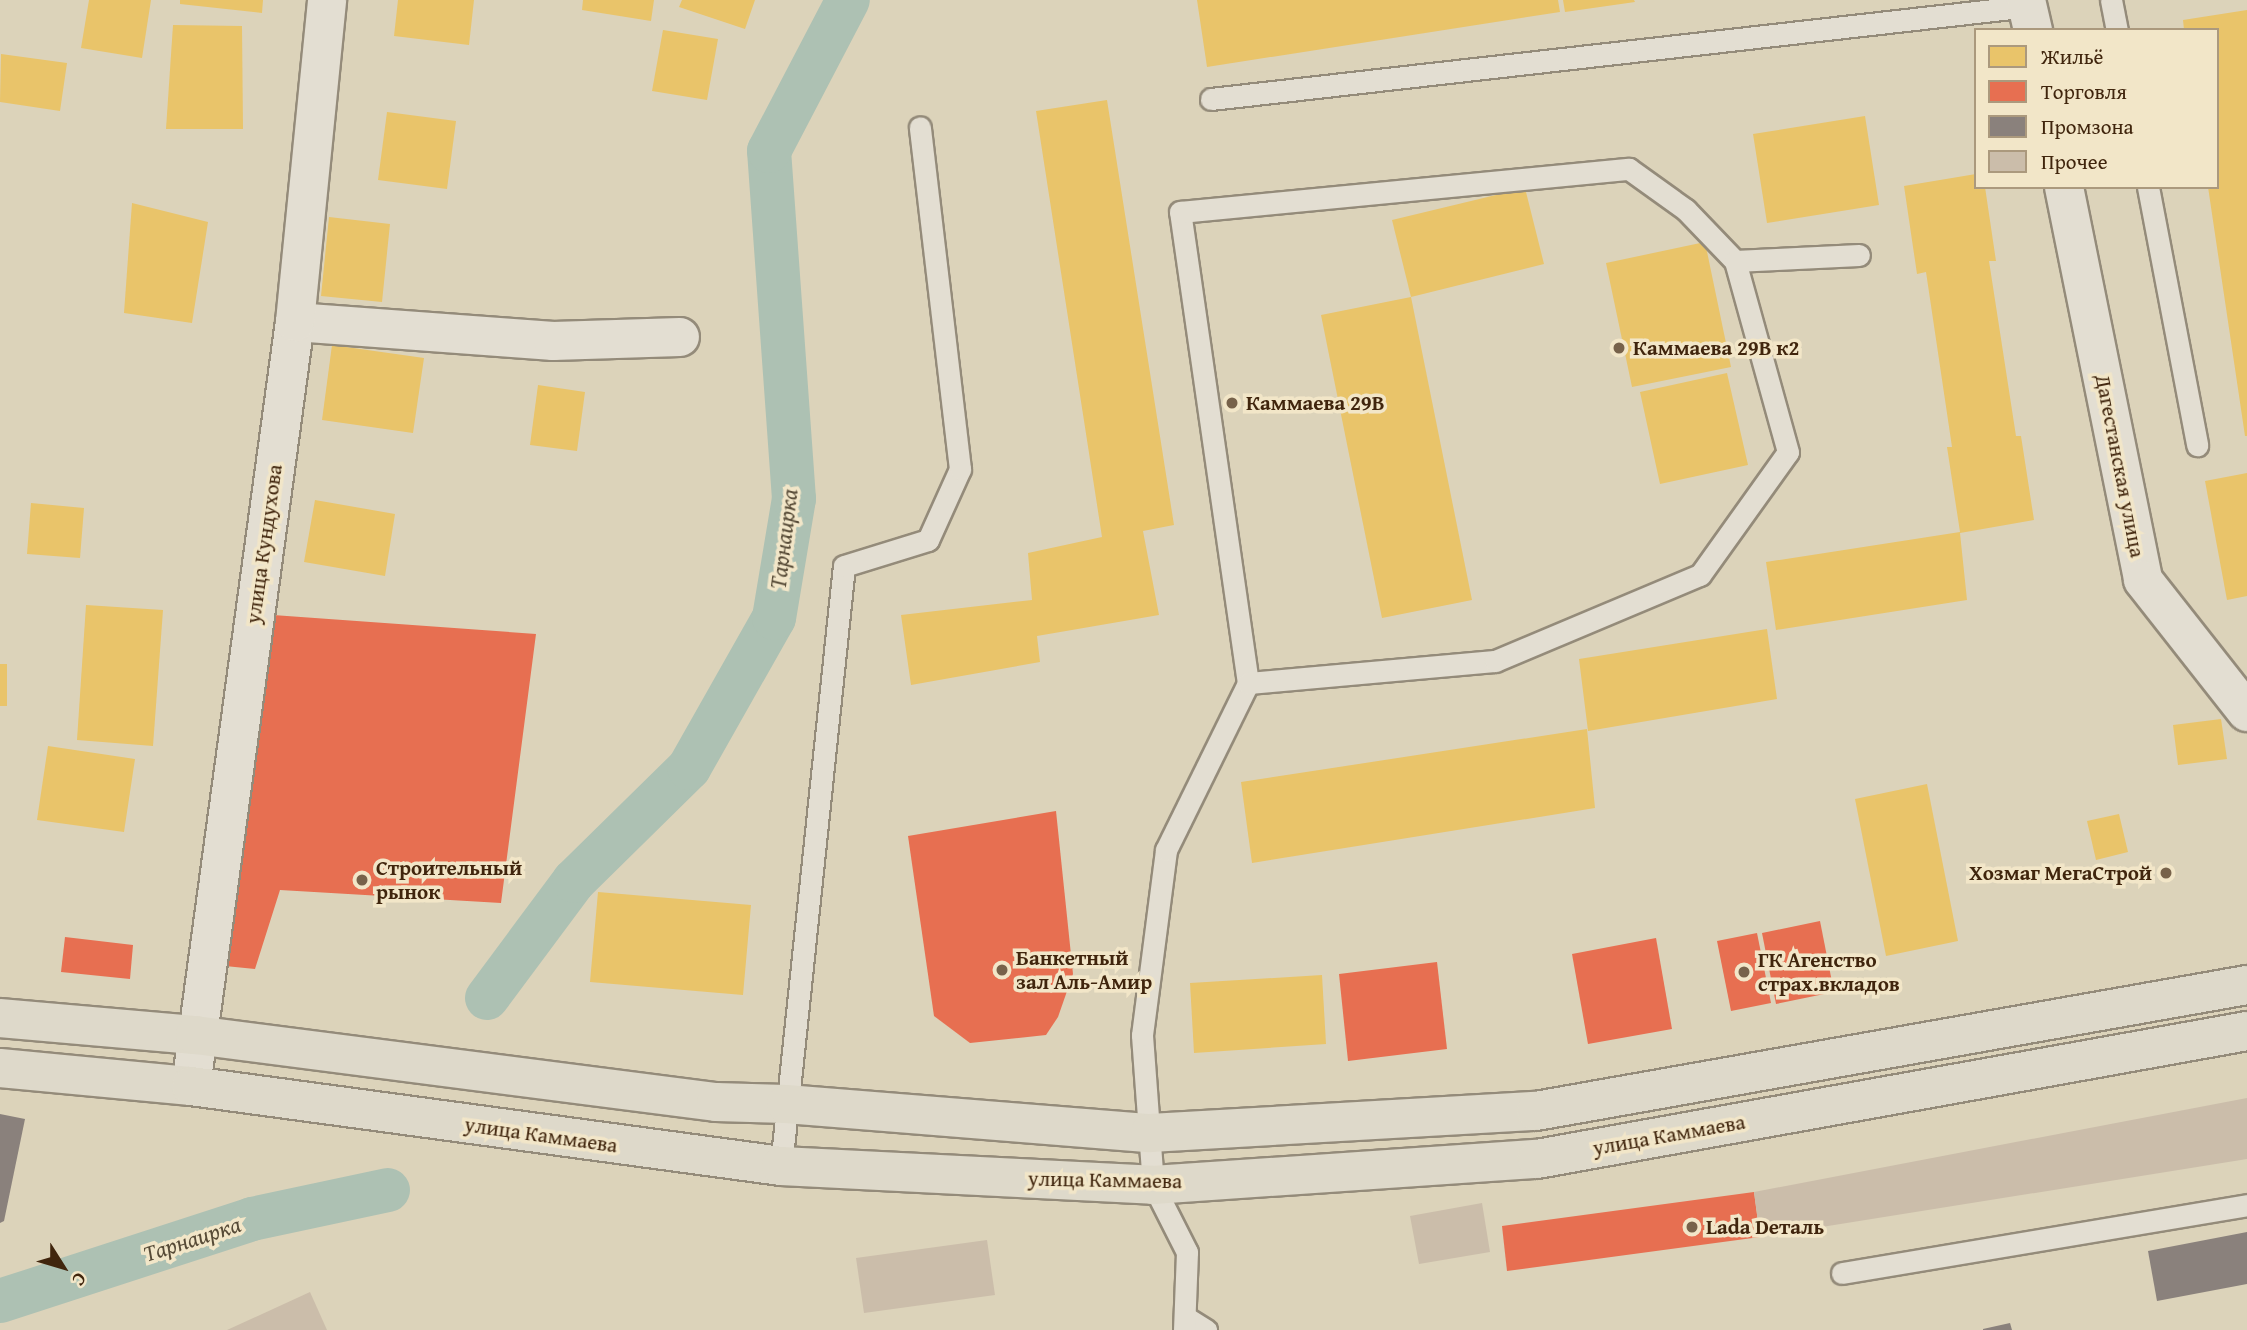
<!DOCTYPE html>
<html>
<head>
<meta charset="utf-8">
<style>
	body { margin:0 }
	#map { position:relative; width:2247px; height:1330px; overflow:hidden; background:#dcd3ba; font-family:"Gentium Book Plus",serif }
	div>[style] { position:absolute }
	[style*='--x'] { left:calc(var(--x)*1px); top:calc(var(--y)*1px); width:calc(var(--w)*1px); rotate:calc(var(--a)*1deg) }
	.homes>* { inset:0; background:#e9c46a }
	.shops>* { inset:0; background:#e76f51 }
	.industry>* { inset:0; background:#8a817c }
	.canal>* { height:44px; margin:-22px; padding:0 22px; transform-origin:22px; border-radius:22px; background:#adc1b3 }
	.building>* { inset:0; background:#cbbdaa }
	.roads { filter:drop-shadow(2px 0 #948b7a) drop-shadow(-2px 0 #948b7a) drop-shadow(0 2px #948b7a) drop-shadow(0 -2px #948b7a) }
	.lane>* { height:21px; margin:-10.5px; padding:0 10.5px; transform-origin:10.5px; border-radius:10.5px; background:#e3ded2 }
	.street>* { height:38px; margin:-19px; padding:0 19px; transform-origin:19px; border-radius:19px; background:#e3ded2 }
	.primary>* { height:38px; margin:-19px; padding:0 19px; transform-origin:19px; border-radius:19px; background:#ded9ca }
	.dots>* { width:19px; height:19px; translate:-50% -50%; box-sizing:border-box; border:4px solid #f2e6c8; border-radius:50% }
	span { translate:-50% -50%; white-space:nowrap; text-align:center; line-height:1.15; -webkit-text-stroke:7px #f2e6c8; paint-order:stroke }
	.poi-label { font-size:21px; color:#40250d; font-weight:700 }
	.left { translate:0 -50%; text-align:left }
	.right { translate:-100% -50%; text-align:right }
	.street-label { font-size:21px; color:#40250d }
	.water-label { font-size:23px; color:#564a36; font-style:italic }
	.legend { position:absolute; left:1974px; top:28px; width:245px; height:161px; box-sizing:border-box; background:#f2e6c8; border:2px solid #ab997d; margin:0; padding:9px 12px; list-style:none; font-size:21px; color:#40250d }
	.legend li { display:flex; align-items:center; gap:14px; height:35px }
	.legend b { width:35px; border:2px solid #ab997d }
	.north { position:absolute; left:28px; top:1232px; width:70px; height:70px; -webkit-text-stroke:5px #f2e6c8; paint-order:stroke; rotate:127deg; font-size:19px; font-weight:700; line-height:28px; text-align:center; color:#40250d }
	.north::after { content:''; display:block; margin:auto; width:24px; height:32px; background:#40250d; clip-path:polygon(50% 0,100% 100%,50% 72%,0 100%) }
</style>
</head>
<body>
<div id="map">
	<div class="homes">
		<i style="clip-path:polygon(89px 0,151px 0,142px 58px,81px 48px)"></i>
		<i style="clip-path:polygon(180px 0,263px 0,262px 13px,180px 4px)"></i>
		<i style="clip-path:polygon(398px 0,474px 0,469px 45px,394px 36px)"></i>
		<i style="clip-path:polygon(583px 0,654px 0,651px 21px,582px 10px)"></i>
		<i style="clip-path:polygon(682px 0,755px 0,745px 29px,679px 7px)"></i>
		<i style="clip-path:polygon(1197px 0,1558px 0,1560px 12px,1207px 67px)"></i>
		<i style="clip-path:polygon(1563px 0,1634px 0,1635px 2px,1565px 12px)"></i>
		<i style="clip-path:polygon(2247px 10px,2247px 436px,2245px 436px,2208px 187px,2217px 187px,2217px 30px,2184px 30px,2183px 20px)"></i>
		<i style="clip-path:polygon(173px 25px,242px 26px,243px 129px,166px 129px)"></i>
		<i style="clip-path:polygon(663px 30px,718px 39px,707px 100px,652px 91px)"></i>
		<i style="clip-path:polygon(1px 54px,67px 63px,60px 111px,0 102px)"></i>
		<i style="clip-path:polygon(1107px 100px,1174px 525px,1143px 531px,1159px 615px,1037px 636px,1040px 662px,911px 685px,901px 615px,1032px 600px,1028px 553px,1102px 537px,1036px 111px)"></i>
		<i style="clip-path:polygon(387px 112px,456px 121px,447px 189px,378px 180px)"></i>
		<i style="clip-path:polygon(1865px 116px,1879px 205px,1767px 223px,1753px 134px)"></i>
		<i style="clip-path:polygon(1976px 174px,1976px 187px,1985px 187px,1996px 261px,1989px 261px,2016px 436px,2021px 436px,2034px 520px,1960px 533px,1967px 600px,1776px 630px,1766px 562px,1960px 532px,1947px 447px,1952px 447px,1926px 272px,1917px 274px,1904px 186px)"></i>
		<i style="clip-path:polygon(1525px 188px,1544px 264px,1411px 297px,1392px 220px)"></i>
		<i style="clip-path:polygon(132px 203px,208px 222px,192px 323px,124px 313px)"></i>
		<i style="clip-path:polygon(329px 217px,390px 224px,382px 302px,321px 296px)"></i>
		<i style="clip-path:polygon(1705px 242px,1731px 367px,1632px 387px,1606px 263px)"></i>
		<i style="clip-path:polygon(1411px 297px,1472px 600px,1382px 618px,1321px 315px)"></i>
		<i style="clip-path:polygon(332px 345px,424px 358px,413px 433px,322px 420px)"></i>
		<i style="clip-path:polygon(1727px 373px,1748px 465px,1660px 484px,1640px 392px)"></i>
		<i style="clip-path:polygon(538px 385px,585px 392px,577px 451px,530px 445px)"></i>
		<i style="clip-path:polygon(2247px 473px,2247px 596px,2227px 600px,2205px 481px)"></i>
		<i style="clip-path:polygon(315px 500px,395px 514px,385px 576px,304px 562px)"></i>
		<i style="clip-path:polygon(31px 503px,84px 508px,80px 558px,27px 554px)"></i>
		<i style="clip-path:polygon(86px 605px,163px 610px,153px 746px,77px 740px)"></i>
		<i style="clip-path:polygon(1767px 629px,1777px 699px,1588px 731px,1579px 659px)"></i>
		<i style="clip-path:polygon(0 664px,7px 664px,7px 706px,0 706px)"></i>
		<i style="clip-path:polygon(2221px 719px,2227px 759px,2178px 765px,2173px 725px)"></i>
		<i style="clip-path:polygon(1587px 729px,1595px 808px,1252px 863px,1241px 782px)"></i>
		<i style="clip-path:polygon(48px 746px,135px 759px,124px 832px,37px 820px)"></i>
		<i style="clip-path:polygon(1927px 784px,1958px 941px,1886px 956px,1855px 799px)"></i>
		<i style="clip-path:polygon(2119px 814px,2128px 852px,2096px 860px,2087px 821px)"></i>
		<i style="clip-path:polygon(598px 892px,751px 905px,743px 995px,590px 982px)"></i>
		<i style="clip-path:polygon(1322px 975px,1326px 1044px,1194px 1053px,1190px 983px)"></i>
	</div>
	<div class="shops">
		<i style="clip-path:polygon(273px 615px,536px 634px,501px 903px,280px 890px,255px 969px,225px 966px)"></i>
		<i style="clip-path:polygon(1056px 811px,1073px 974px,1058px 1017px,1046px 1035px,970px 1043px,934px 1016px,908px 836px)"></i>
		<i style="clip-path:polygon(1820px 921px,1834px 992px,1776px 1004px,1762px 933px)"></i>
		<i style="clip-path:polygon(1757px 933px,1771px 1003px,1731px 1011px,1717px 941px)"></i>
		<i style="clip-path:polygon(65px 937px,133px 945px,130px 979px,61px 972px)"></i>
		<i style="clip-path:polygon(1656px 938px,1672px 1029px,1588px 1044px,1572px 954px)"></i>
		<i style="clip-path:polygon(1437px 962px,1447px 1049px,1348px 1061px,1339px 974px)"></i>
		<i style="clip-path:polygon(1754px 1192px,1760px 1237px,1507px 1271px,1502px 1226px)"></i>
	</div>
	<div class="industry">
		<i style="clip-path:polygon(0 1114px,25px 1119px,4px 1221px,0 1223px)"></i>
		<i style="clip-path:polygon(2247px 1232px,2247px 1284px,2157px 1301px,2148px 1251px)"></i>
		<i style="clip-path:polygon(2010px 1323px,2012px 1330px,1983px 1330px,1983px 1329px)"></i>
	</div>
	<div class="canal">
		<i style="--x:487;--y:998;--w:146;--a:-53.4"></i>
		<i style="--x:574;--y:881;--w:161;--a:-44.5"></i>
		<i style="--x:689;--y:768;--w:172;--a:-60.5"></i>
		<i style="--x:774;--y:618;--w:121;--a:-80.5"></i>
		<i style="--x:794;--y:499;--w:349;--a:-94.1"></i>
		<i style="--x:769;--y:151;--w:170;--a:-62.4"></i>
		<i style="--x:0;--y:1301;--w:265;--a:-18"></i>
		<i style="--x:252;--y:1219;--w:139;--a:-12"></i>
	</div>
	<div class="building">
		<i style="clip-path:polygon(2247px 1098px,2247px 1159px,1760px 1237px,1754px 1192px)"></i>
		<i style="clip-path:polygon(1482px 1203px,1490px 1252px,1419px 1264px,1410px 1216px)"></i>
		<i style="clip-path:polygon(987px 1240px,995px 1295px,864px 1313px,856px 1258px)"></i>
		<i style="clip-path:polygon(310px 1292px,327px 1330px,227px 1330px)"></i>
	</div>
	<div class="roads">
		<div class="lane">
			<i style="--x:2111;--y:0;--w:31;--a:79"></i>
			<i style="--x:1211;--y:99;--w:822;--a:-6.49"></i>
			<i style="--x:2148;--y:187;--w:263;--a:79.2"></i>
			<i style="--x:1248;--y:683;--w:476;--a:-98.2"></i>
			<i style="--x:1180;--y:212;--w:451;--a:-5.5"></i>
			<i style="--x:1629;--y:169;--w:70;--a:35.7"></i>
			<i style="--x:1686;--y:210;--w:71;--a:46.1"></i>
			<i style="--x:1735;--y:261;--w:124;--a:-2.8"></i>
			<i style="--x:781;--y:1166;--w:603;--a:-84.01"></i>
			<i style="--x:844;--y:566;--w:88;--a:-17.2"></i>
			<i style="--x:928;--y:540;--w:78;--a:-65.7"></i>
			<i style="--x:960;--y:469;--w:344;--a:-96.7"></i>
			<i style="--x:1842;--y:1273;--w:411;--a:-9.5"></i>
			<i style="--x:1185;--y:1317;--w:25;--a:32"></i>
			<i style="--x:1184;--y:1330;--w:78;--a:-87.8"></i>
			<i style="--x:1187;--y:1252;--w:75;--a:-116.9"></i>
			<i style="--x:1153;--y:1185;--w:150;--a:-94.2"></i>
			<i style="--x:1142;--y:1035;--w:187;--a:-82.6"></i>
			<i style="--x:1166;--y:850;--w:186;--a:-63.8"></i>
			<i style="--x:1248;--y:683;--w:248;--a:-5.1"></i>
			<i style="--x:1495;--y:661;--w:222;--a:-22.8"></i>
			<i style="--x:1700;--y:575;--w:151;--a:-54.4"></i>
			<i style="--x:1788;--y:452;--w:198;--a:-105.5"></i>
		</div>
		<div class="street">
			<i style="--x:2026;--y:0;--w:31;--a:77"></i>
			<i style="--x:2064;--y:187;--w:401;--a:78.6"></i>
			<i style="--x:2143;--y:580;--w:168;--a:51.8"></i>
			<i style="--x:295;--y:322;--w:259;--a:4.2"></i>
			<i style="--x:553;--y:341;--w:127;--a:-1.8"></i>
			<i style="--x:191;--y:1086;--w:771;--a:-82.25"></i>
			<i style="--x:295;--y:322;--w:324;--a:-84.3"></i>
		</div>
		<div class="primary">
			<i style="--x:0;--y:1018;--w:196;--a:5"></i>
			<i style="--x:195;--y:1035;--w:525;--a:7.33"></i>
			<i style="--x:716;--y:1102;--w:70;--a:1.6"></i>
			<i style="--x:786;--y:1104;--w:365;--a:4.6"></i>
			<i style="--x:1150;--y:1133;--w:387;--a:-3.3"></i>
			<i style="--x:1536;--y:1111;--w:722;--a:-10.05"></i>
			<i style="--x:0;--y:1068;--w:192;--a:5.4"></i>
			<i style="--x:191;--y:1086;--w:595;--a:7.72"></i>
			<i style="--x:781;--y:1166;--w:372;--a:2.9"></i>
			<i style="--x:1153;--y:1185;--w:385;--a:-3.9"></i>
			<i style="--x:1537;--y:1159;--w:721;--a:-10.22"></i>
		</div>
	</div>
	<div class="dots">
		<i style="left:1619px;top:348px;background:#77624a"></i>
		<i style="left:1232px;top:403px;background:#77624a"></i>
		<i style="left:2166px;top:873px;background:#77624a"></i>
		<i style="left:362px;top:880px;background:#77624a"></i>
		<i style="left:1002px;top:970px;background:#77624a"></i>
		<i style="left:1744px;top:972px;background:#77624a"></i>
		<i style="left:1692px;top:1227px;background:#77624a"></i>
	</div>
	<div class="poi-label">
		<span class="left" style="left:1633px;top:348px">Каммаева 29В к2</span>
		<span class="left" style="left:1246px;top:403px">Каммаева 29В</span>
		<span class="left" style="left:376px;top:880px">Строительный<br>рынок</span>
		<span class="right" style="left:2152px;top:873px">Хозмаг МегаСтрой</span>
		<span class="left" style="left:1016px;top:970px">Банкетный<br>зал Аль-Амир</span>
		<span class="left" style="left:1758px;top:972px">ГК Агенство<br>страх.вкладов</span>
		<span class="left" style="left:1706px;top:1227px">Lada Dеталь</span>
	</div>
	<div class="street-label">
		<span style="left:2120px;top:466px;rotate:79deg">Дагестанская улица</span>
		<span style="left:264px;top:544px;rotate:-82deg">улица Кундухова</span>
		<span style="left:541px;top:1135px;rotate:8deg">улица Каммаева</span>
		<span style="left:1669px;top:1135px;rotate:-10deg">улица Каммаева</span>
		<span style="left:1105px;top:1180px;rotate:1deg">улица Каммаева</span>
	</div>
	<div class="water-label">
		<span style="left:784px;top:539px;rotate:-83deg">Тарнаирка</span>
		<span style="left:192px;top:1239px;rotate:-18deg">Тарнаирка</span>
	</div>
	<ul class="legend">
	<li><b style="height:19px;background:#e9c46a"></b>Жильё</li>
	<li><b style="height:19px;background:#e76f51"></b>Торговля</li>
	<li><b style="height:19px;background:#8a817c"></b>Промзона</li>
	<li><b style="height:19px;background:#cbbdaa"></b>Прочее</li>
	</ul>
	<div class="north">С</div>
</div>
</body>
</html>
